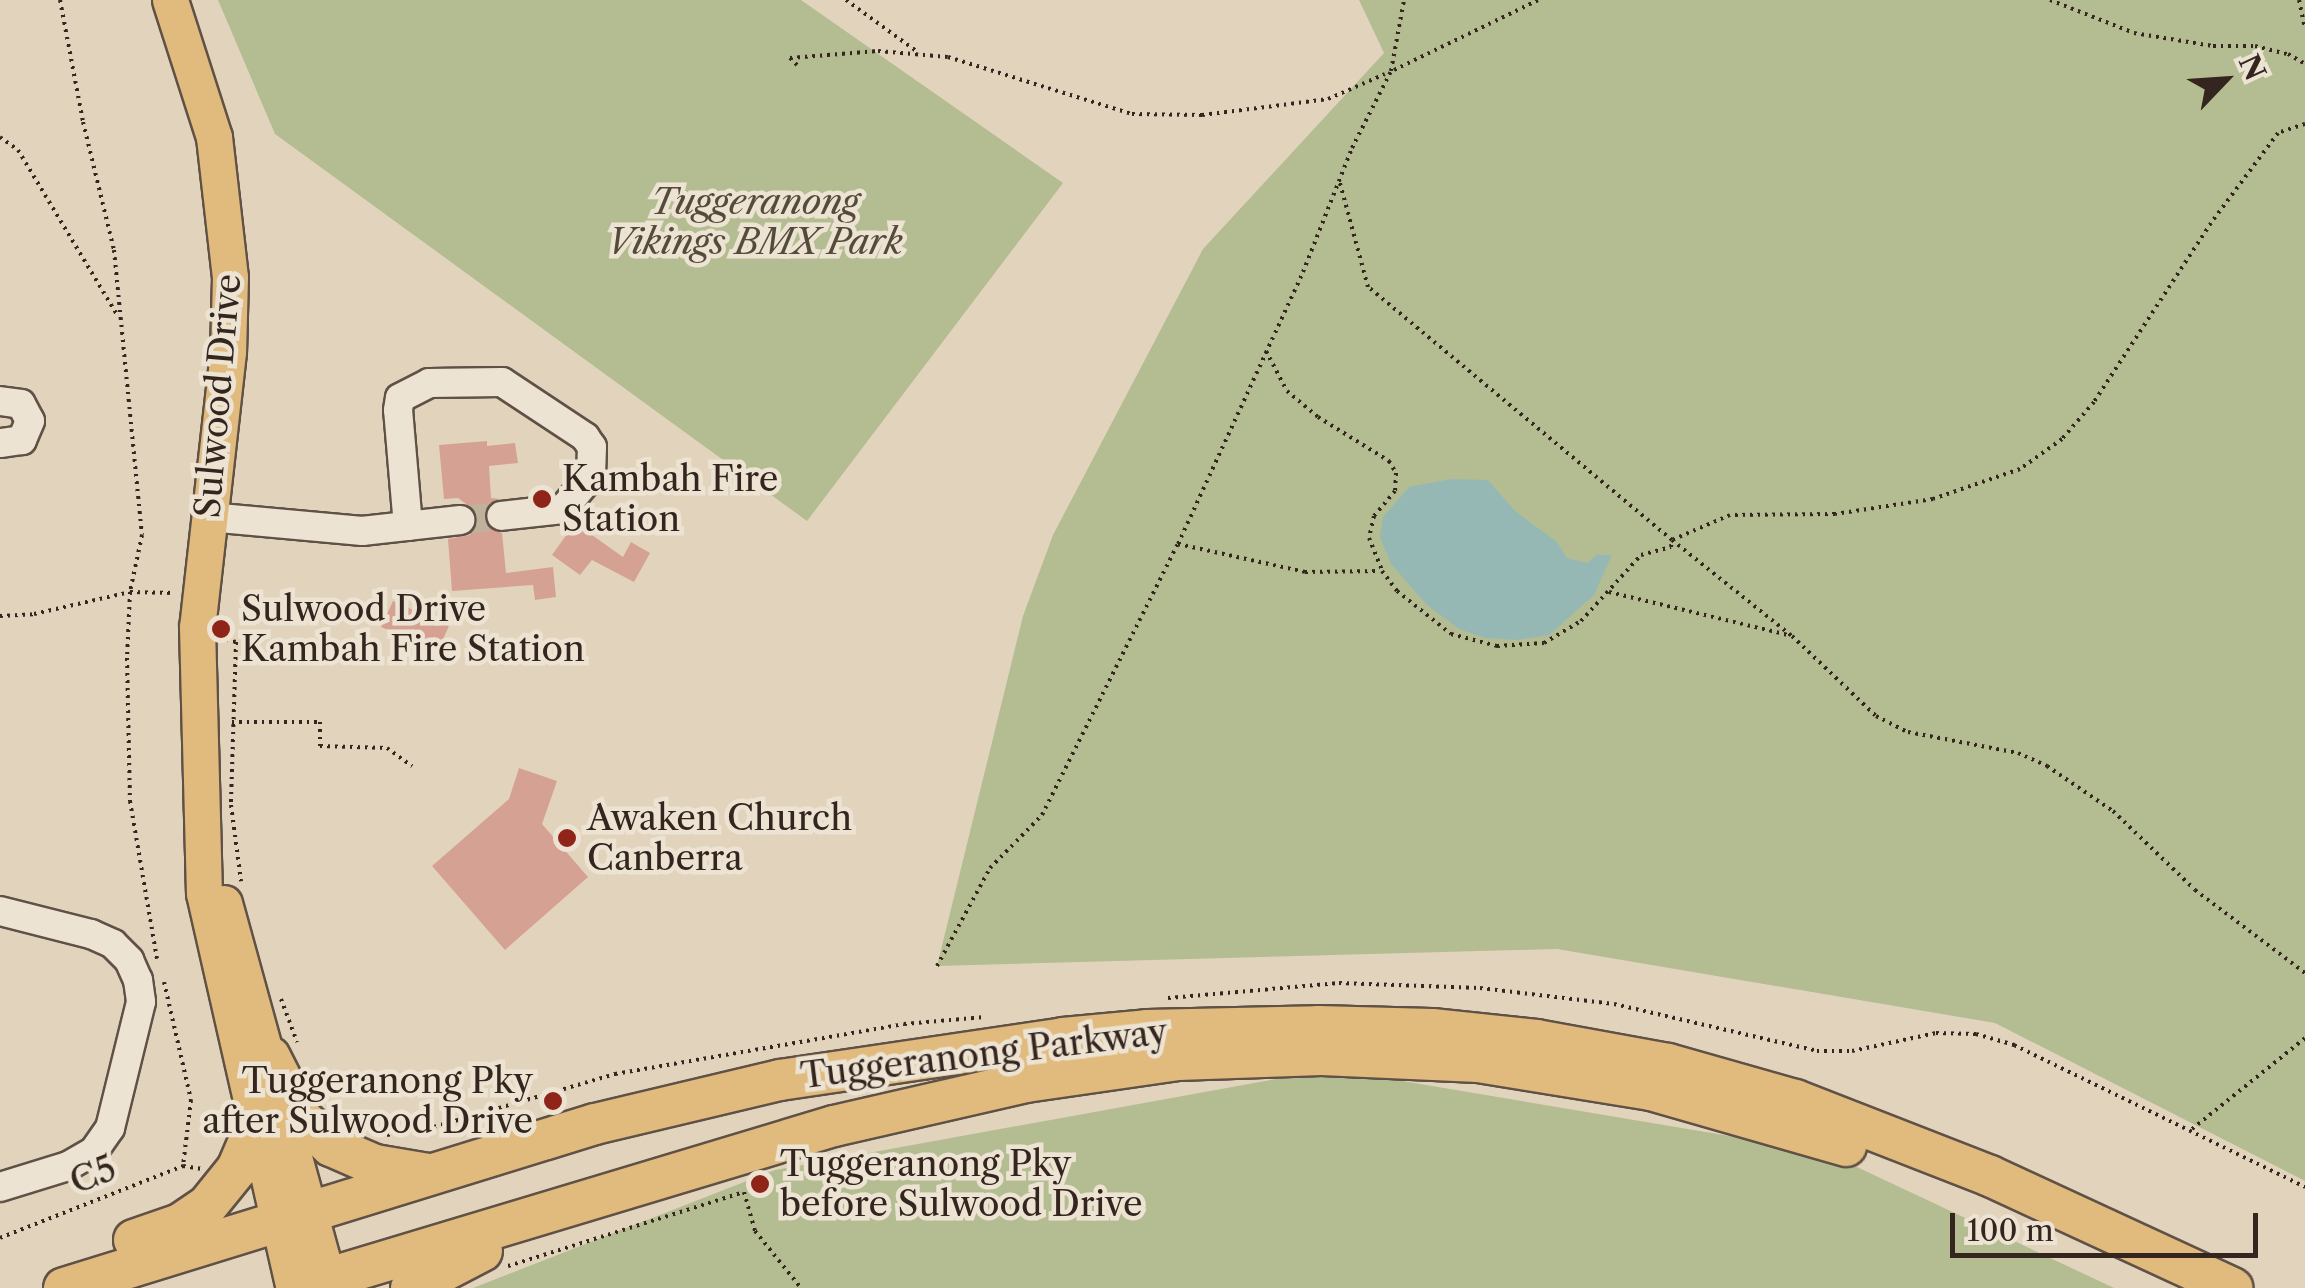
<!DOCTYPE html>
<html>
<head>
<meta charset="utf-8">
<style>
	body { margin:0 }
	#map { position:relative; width:2305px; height:1288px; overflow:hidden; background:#e2d4bc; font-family:"Libre Caslon Text",serif }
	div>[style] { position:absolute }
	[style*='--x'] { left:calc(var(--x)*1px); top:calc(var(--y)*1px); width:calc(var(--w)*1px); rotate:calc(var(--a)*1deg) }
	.green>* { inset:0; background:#b3bd91 }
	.water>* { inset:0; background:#95b8b5 }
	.building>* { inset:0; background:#d5a192 }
	.minor-tunnel>* { height:28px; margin-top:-14px; transform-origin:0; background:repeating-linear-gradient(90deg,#bfb19c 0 28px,transparent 0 42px) }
	.path>* { height:4px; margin-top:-2px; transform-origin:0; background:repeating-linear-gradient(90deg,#34251e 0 2.5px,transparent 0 7.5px) }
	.roads { filter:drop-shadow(2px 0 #605146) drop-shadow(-2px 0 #605146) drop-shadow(0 2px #605146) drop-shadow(0 -2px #605146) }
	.minor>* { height:28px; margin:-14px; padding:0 14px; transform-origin:14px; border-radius:14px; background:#ece3d3 }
	.major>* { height:35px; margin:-17.5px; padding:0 17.5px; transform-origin:17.5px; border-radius:17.5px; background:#e1ba7e }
	.highway>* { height:40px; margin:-20px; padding:0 20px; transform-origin:20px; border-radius:20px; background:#e1ba7e }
	.dots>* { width:28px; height:28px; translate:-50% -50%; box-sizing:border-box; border:5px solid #ece3d3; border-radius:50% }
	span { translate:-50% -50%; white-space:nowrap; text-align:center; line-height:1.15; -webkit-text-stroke:9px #ece3d3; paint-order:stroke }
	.park-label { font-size:35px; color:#544b3b; font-style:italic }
	.street-label { font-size:35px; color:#34251e }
	.poi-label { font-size:35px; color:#34251e }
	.left { translate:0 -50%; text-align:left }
	.right { translate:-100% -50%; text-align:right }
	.north { position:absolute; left:2175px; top:30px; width:100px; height:100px; -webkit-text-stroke:8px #ece3d3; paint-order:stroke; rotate:65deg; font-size:28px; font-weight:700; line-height:40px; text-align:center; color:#34251e }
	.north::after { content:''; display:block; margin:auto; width:35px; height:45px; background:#34251e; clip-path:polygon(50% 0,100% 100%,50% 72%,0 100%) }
	.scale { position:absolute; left:1950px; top:1213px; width:308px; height:45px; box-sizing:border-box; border:5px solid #34251e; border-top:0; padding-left:12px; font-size:30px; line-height:35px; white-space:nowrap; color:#34251e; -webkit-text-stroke:8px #ece3d3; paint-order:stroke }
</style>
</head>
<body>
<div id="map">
	<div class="green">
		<i style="clip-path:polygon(218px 0,801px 0,1063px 183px,807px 521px,275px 134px)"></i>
		<i style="clip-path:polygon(1359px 0,2305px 0,2305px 1181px,1995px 1023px,1557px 949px,937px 966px,1023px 616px,1053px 535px,1203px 249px,1384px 53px)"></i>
		<i style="clip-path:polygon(1331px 1069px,1825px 1152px,2114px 1288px,473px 1288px,775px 1170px)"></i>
	</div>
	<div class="water">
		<i style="clip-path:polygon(1452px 479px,1488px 480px,1515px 511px,1557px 542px,1567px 558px,1587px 563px,1597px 555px,1612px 555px,1594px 595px,1549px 635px,1517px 640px,1485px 638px,1459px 629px,1426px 604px,1391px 564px,1380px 537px,1383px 517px,1409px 487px)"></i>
	</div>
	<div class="building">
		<i style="clip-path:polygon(487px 441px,487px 446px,515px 443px,518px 463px,489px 466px,491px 498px,500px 499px,490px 503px,484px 517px,488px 527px,502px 533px,506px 573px,553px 567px,556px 597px,535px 600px,533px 585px,452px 591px,448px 539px,470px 535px,477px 519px,473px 509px,458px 498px,444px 499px,439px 445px)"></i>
		<i style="clip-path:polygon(575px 523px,623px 557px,631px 542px,650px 553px,634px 582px,592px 560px,580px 575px,552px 555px)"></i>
		<i style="clip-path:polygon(393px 601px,449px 626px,438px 650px,381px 627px)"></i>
		<i style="clip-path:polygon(519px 768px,557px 781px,542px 824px,588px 877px,505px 950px,432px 866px,509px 799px)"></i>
	</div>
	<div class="minor-tunnel">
		<i style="--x:460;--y:520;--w:41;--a:-5.6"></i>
	</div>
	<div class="path">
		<i style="--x:60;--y:0;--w:124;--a:79.3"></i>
		<i style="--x:83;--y:122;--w:132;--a:76.4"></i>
		<i style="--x:114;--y:250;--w:286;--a:84.4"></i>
		<i style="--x:142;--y:535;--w:58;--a:101.9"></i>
		<i style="--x:130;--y:592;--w:66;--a:92.6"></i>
		<i style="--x:127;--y:658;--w:143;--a:88.8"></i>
		<i style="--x:130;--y:801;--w:160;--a:80.3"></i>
		<i style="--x:846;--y:0;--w:90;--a:36"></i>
		<i style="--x:2050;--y:0;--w:90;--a:21.4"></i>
		<i style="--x:2134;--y:33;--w:80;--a:9.3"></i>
		<i style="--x:2213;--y:46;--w:42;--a:0"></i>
		<i style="--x:2255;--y:46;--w:34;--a:14"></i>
		<i style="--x:2288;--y:54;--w:20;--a:30"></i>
		<i style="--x:2299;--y:0;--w:29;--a:78"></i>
		<i style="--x:797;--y:65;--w:10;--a:-135"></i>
		<i style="--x:790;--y:58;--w:88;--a:-4.5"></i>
		<i style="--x:878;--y:51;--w:70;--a:4.9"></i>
		<i style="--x:948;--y:57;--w:193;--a:17.2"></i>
		<i style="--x:1132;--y:114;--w:70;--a:0.8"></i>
		<i style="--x:1202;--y:115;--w:127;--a:-7.2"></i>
		<i style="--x:1328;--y:99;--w:62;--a:-23.7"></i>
		<i style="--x:1394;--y:70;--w:160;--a:-25.9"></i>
		<i style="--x:2305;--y:124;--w:28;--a:162"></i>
		<i style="--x:2278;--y:133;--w:112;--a:126.7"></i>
		<i style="--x:2211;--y:223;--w:214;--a:123.2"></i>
		<i style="--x:2094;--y:402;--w:49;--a:130.9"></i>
		<i style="--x:2062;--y:439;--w:52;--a:144.5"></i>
		<i style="--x:2020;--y:469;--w:92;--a:161"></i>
		<i style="--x:1933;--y:499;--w:99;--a:171.3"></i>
		<i style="--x:1835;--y:514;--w:105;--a:179.5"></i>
		<i style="--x:1730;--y:515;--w:63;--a:156.7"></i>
		<i style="--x:1672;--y:540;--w:154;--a:38.7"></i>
		<i style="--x:1792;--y:636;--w:116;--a:43.6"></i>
		<i style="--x:1876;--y:716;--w:36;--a:27"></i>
		<i style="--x:1908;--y:732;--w:112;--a:10.8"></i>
		<i style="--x:2018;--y:753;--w:32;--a:24"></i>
		<i style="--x:2047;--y:766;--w:80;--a:34.3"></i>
		<i style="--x:2113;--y:811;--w:114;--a:43.9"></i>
		<i style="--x:2195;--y:890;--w:138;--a:37"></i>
		<i style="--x:0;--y:137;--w:22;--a:36"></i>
		<i style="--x:18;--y:150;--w:192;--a:59"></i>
		<i style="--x:1266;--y:351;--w:45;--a:62.3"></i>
		<i style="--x:1287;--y:391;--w:40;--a:40"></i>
		<i style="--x:1318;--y:417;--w:84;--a:31.8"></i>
		<i style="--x:1389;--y:461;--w:14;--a:60"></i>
		<i style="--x:1396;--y:473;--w:18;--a:93"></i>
		<i style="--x:1395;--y:491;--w:33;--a:130"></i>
		<i style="--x:1374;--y:516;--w:23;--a:103"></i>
		<i style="--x:1369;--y:538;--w:35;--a:68"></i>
		<i style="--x:1382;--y:571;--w:25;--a:53"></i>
		<i style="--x:1397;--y:591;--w:69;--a:38.5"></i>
		<i style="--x:1451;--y:634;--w:48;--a:14.6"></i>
		<i style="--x:1497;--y:646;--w:47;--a:-3.7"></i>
		<i style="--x:1544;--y:643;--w:43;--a:-30.7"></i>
		<i style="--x:1581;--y:621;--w:89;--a:-47.7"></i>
		<i style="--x:1641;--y:555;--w:31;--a:-15"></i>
		<i style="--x:1671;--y:547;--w:7;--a:-82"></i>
		<i style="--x:1672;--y:540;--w:396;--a:-140.2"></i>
		<i style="--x:1368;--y:287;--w:108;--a:-105.1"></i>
		<i style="--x:1178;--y:544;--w:130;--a:12.4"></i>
		<i style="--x:1305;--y:572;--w:75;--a:-0.8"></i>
		<i style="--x:1609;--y:592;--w:184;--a:13.5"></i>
		<i style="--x:0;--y:616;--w:34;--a:-3"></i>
		<i style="--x:34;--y:614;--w:98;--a:-12.9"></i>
		<i style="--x:130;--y:592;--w:44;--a:1.3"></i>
		<i style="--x:226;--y:639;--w:10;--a:17"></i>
		<i style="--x:236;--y:642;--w:163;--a:91.8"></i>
		<i style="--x:231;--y:805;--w:77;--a:82.5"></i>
		<i style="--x:232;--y:722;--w:88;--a:0"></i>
		<i style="--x:320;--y:722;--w:24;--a:90"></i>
		<i style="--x:320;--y:746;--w:67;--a:1.7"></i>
		<i style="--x:387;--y:748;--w:31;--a:36"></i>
		<i style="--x:937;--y:966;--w:111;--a:-61.6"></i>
		<i style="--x:990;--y:868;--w:74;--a:-45.5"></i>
		<i style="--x:1042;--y:815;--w:303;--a:-63.4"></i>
		<i style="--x:1178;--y:544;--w:299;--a:-65.3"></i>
		<i style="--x:1303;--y:272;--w:133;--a:-68.4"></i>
		<i style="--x:1352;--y:148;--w:86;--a:-63.1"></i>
		<i style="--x:1391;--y:71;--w:72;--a:-79.6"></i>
		<i style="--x:164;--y:982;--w:121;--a:77.1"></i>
		<i style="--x:191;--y:1100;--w:66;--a:96.9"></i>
		<i style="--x:1168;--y:998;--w:172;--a:-5"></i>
		<i style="--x:1339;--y:983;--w:141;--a:2"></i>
		<i style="--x:1480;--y:988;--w:135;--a:6.8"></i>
		<i style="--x:1614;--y:1004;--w:208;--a:13"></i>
		<i style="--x:1817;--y:1051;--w:35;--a:0"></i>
		<i style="--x:1852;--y:1051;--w:86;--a:-12.1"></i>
		<i style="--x:1936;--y:1033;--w:40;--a:1.4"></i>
		<i style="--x:1976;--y:1034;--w:40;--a:16"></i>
		<i style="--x:2014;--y:1045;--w:324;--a:26"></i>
		<i style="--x:281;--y:999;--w:46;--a:69.6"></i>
		<i style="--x:2192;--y:1129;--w:145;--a:-38.8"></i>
		<i style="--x:387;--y:1135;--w:48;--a:-9.7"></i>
		<i style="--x:434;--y:1127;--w:189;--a:-16.3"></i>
		<i style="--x:615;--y:1074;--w:293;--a:-9.8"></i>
		<i style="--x:904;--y:1024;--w:81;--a:-4.9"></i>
		<i style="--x:0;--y:1238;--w:197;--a:-21.5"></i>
		<i style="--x:183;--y:1166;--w:18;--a:9"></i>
		<i style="--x:508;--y:1266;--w:247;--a:-17.4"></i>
		<i style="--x:744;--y:1192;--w:41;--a:74.2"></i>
		<i style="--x:755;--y:1231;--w:73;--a:51.1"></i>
	</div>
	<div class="roads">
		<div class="minor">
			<i style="--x:0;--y:401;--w:21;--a:8"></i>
			<i style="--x:21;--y:404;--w:19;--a:62"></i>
			<i style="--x:30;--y:421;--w:21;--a:113"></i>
			<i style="--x:22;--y:440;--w:22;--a:172"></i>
			<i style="--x:209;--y:517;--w:154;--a:5.2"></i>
			<i style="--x:362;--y:531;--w:99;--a:-6.4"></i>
			<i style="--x:408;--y:526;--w:116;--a:-94.9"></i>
			<i style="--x:398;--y:410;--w:12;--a:-81"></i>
			<i style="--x:400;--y:398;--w:33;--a:-27"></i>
			<i style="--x:429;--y:383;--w:73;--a:-0.8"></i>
			<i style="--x:502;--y:382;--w:100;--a:33.5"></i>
			<i style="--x:585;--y:437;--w:12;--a:55"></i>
			<i style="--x:592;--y:447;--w:29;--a:92"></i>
			<i style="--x:591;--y:476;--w:43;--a:130.3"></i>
			<i style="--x:563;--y:509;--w:62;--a:173.6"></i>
			<i style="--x:0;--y:911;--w:94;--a:14.2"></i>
			<i style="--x:91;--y:934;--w:24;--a:24"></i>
			<i style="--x:113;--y:944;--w:23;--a:45"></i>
			<i style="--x:129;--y:960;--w:22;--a:66"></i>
			<i style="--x:138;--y:980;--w:22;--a:82"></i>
			<i style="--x:141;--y:1002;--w:130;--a:103.8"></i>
			<i style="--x:110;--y:1128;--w:28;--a:125"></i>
			<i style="--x:94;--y:1151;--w:30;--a:150"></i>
			<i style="--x:68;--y:1166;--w:71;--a:162.8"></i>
		</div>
		<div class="major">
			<i style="--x:170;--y:0;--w:144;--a:72.2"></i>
			<i style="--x:214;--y:137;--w:141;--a:83.5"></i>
			<i style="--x:230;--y:277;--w:75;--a:91.5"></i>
			<i style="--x:228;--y:352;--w:277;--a:96.4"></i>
			<i style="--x:197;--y:627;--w:266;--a:88.5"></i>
			<i style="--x:204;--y:893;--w:405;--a:77.2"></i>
			<i style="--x:224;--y:903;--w:399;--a:74.6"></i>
		</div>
		<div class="highway">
			<i style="--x:270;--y:1057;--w:68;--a:63.1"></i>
			<i style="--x:301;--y:1118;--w:41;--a:43"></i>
			<i style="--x:331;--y:1146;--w:48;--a:23.4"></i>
			<i style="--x:375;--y:1165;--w:54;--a:9.6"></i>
			<i style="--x:134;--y:1240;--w:49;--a:-19.2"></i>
			<i style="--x:180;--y:1224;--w:32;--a:-34"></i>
			<i style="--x:207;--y:1206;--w:48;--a:-51"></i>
			<i style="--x:237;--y:1169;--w:46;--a:-66.8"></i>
			<i style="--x:64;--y:1288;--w:556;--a:-17.16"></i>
			<i style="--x:595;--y:1124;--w:190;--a:-13.4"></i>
			<i style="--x:780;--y:1080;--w:286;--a:-8.4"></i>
			<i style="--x:1063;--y:1038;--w:84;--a:-5.4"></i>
			<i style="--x:1147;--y:1030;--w:171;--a:-1.3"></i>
			<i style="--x:1318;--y:1026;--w:114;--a:1.5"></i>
			<i style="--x:1432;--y:1029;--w:105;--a:6"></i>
			<i style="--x:1536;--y:1040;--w:134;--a:10.3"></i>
			<i style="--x:1668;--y:1064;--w:132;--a:15.8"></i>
			<i style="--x:1795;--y:1100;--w:209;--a:21.3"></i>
			<i style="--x:1990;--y:1176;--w:267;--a:24.8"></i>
			<i style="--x:296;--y:1288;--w:562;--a:-16.76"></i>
			<i style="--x:834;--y:1126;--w:197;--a:-12.9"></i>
			<i style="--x:1026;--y:1082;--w:154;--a:-8.2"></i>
			<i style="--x:1178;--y:1060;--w:144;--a:-2"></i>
			<i style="--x:1322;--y:1055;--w:156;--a:2.6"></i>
			<i style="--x:1478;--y:1062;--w:175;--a:9.2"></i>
			<i style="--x:1651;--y:1090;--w:203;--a:16"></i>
			<i style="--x:411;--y:1288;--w:80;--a:-27.5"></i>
		</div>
	</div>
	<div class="dots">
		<i style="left:542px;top:499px;background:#8f2418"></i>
		<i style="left:221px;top:629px;background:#8f2418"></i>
		<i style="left:567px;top:838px;background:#8f2418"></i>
		<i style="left:553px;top:1101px;background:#8f2418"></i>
		<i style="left:760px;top:1184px;background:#8f2418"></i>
	</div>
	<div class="park-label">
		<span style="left:755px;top:222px">Tuggeranong<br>Vikings BMX Park</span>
	</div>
	<div class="street-label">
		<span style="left:218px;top:396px;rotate:-85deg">Sulwood Drive</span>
		<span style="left:984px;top:1054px;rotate:-7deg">Tuggeranong Parkway</span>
		<span style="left:93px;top:1175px;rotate:-21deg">C5</span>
	</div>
	<div class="poi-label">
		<span class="left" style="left:562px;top:499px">Kambah Fire<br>Station</span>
		<span class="left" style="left:241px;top:629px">Sulwood Drive<br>Kambah Fire Station</span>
		<span class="left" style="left:587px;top:838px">Awaken Church<br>Canberra</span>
		<span class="right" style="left:533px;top:1101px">Tuggeranong Pky<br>after Sulwood Drive</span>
		<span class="left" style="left:780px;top:1184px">Tuggeranong Pky<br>before Sulwood Drive</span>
	</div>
	<div class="north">N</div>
	<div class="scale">100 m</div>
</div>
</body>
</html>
